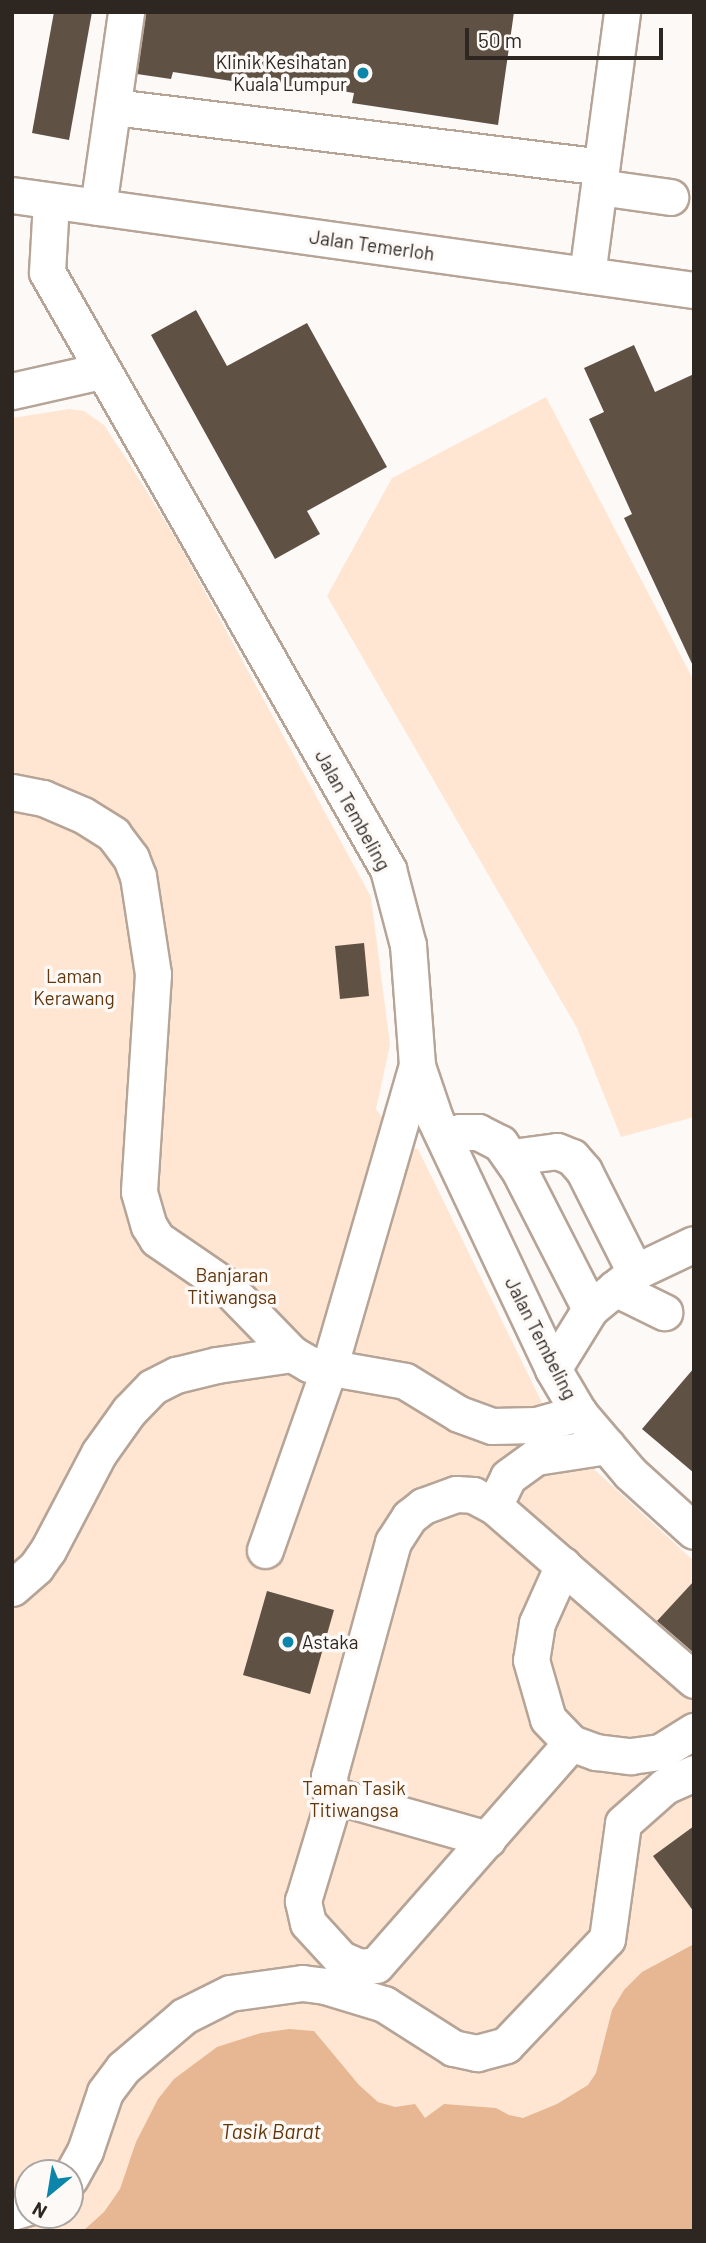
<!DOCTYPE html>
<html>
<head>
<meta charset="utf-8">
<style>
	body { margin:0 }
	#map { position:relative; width:706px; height:2243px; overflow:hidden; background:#fdf9f7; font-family:Barlow,sans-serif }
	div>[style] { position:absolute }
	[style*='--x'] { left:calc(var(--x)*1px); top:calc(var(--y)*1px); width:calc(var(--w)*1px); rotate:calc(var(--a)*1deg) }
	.green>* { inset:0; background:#ffe6d2 }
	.water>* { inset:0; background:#e6b792 }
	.building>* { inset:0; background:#605145 }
	.roads { filter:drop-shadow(2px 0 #b6a497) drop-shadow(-2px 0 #b6a497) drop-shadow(0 2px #b6a497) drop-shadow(0 -2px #b6a497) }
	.minor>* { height:35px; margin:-17.5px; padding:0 17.5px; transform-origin:17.5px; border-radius:17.5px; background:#fff }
	.dots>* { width:19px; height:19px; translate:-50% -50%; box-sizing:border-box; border:4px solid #fdf9f7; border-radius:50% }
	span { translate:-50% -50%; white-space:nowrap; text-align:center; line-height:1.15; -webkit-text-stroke:7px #fdf9f7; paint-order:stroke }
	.poi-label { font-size:19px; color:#2d2621 }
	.right { translate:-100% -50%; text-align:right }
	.left { translate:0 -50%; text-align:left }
	.street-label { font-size:19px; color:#2d2621 }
	.park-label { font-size:19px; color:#63370c }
	.water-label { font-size:21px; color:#613508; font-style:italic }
	.frame { position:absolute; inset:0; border:14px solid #2d2621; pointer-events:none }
	.north { position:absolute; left:14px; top:2159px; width:70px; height:70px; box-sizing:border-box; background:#fdf9f7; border:2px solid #aaa5a1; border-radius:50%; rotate:210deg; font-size:19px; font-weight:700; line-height:28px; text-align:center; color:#2d2621 }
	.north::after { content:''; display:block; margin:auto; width:24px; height:32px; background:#0b86aa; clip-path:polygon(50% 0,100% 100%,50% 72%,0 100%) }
	.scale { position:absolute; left:465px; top:28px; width:198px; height:32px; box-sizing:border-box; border:4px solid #2d2621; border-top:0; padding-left:9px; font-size:21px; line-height:24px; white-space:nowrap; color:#2d2621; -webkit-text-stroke:5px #fdf9f7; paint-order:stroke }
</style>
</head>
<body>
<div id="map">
	<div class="green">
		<i style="clip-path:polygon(546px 397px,694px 681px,694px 1117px,621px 1137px,577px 1028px,327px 596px,392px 478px)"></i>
		<i style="clip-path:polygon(evenodd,69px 409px,84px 411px,104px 425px,129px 463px,178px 542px,371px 897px,390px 1045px,376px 1109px,404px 1148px,418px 1149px,551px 1421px,573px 1450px,694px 1561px,694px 2231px,12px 2231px,12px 418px,69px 409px,28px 2173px,70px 2173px,70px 2215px,28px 2215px,28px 2173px)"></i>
	</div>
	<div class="water">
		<i style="clip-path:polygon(694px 1944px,694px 2231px,83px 2231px,104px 2212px,120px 2189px,136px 2142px,158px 2099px,174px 2079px,217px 2047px,261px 2033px,289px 2029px,314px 2031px,359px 2085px,378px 2102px,395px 2107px,415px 2104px,425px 2118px,444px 2104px,496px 2108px,509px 2115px,523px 2118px,557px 2104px,588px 2085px,596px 2073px,612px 2010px,624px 1990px,642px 1972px)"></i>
	</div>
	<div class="building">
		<i style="clip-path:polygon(54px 12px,92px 12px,69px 140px,32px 133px)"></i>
		<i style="clip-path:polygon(146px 12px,514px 12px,498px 125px,352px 103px,354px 93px,298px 84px,297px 91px,173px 72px,171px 79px,137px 74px)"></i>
		<i style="clip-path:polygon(196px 310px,227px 366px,307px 323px,387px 467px,307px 511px,320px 534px,275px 559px,151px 335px)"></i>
		<i style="clip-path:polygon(634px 345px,655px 392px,694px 374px,694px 668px,624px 518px,632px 514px,589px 419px,604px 412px,584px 368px)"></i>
		<i style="clip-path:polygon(364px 943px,369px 996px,340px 999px,335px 946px)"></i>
		<i style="clip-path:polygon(694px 1368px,694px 1473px,642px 1429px)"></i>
		<i style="clip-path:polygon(694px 1581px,694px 1653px,657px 1621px)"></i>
		<i style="clip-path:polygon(267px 1591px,334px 1610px,310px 1694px,243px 1675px)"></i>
		<i style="clip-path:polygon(694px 1826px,694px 1912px,653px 1856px)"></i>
	</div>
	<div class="roads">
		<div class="minor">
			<i style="--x:114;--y:107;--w:491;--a:7"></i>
			<i style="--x:599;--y:187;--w:72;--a:8"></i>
			<i style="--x:12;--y:195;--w:689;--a:7.93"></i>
			<i style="--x:51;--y:201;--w:71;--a:93.2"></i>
			<i style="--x:47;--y:272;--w:688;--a:60.27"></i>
			<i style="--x:388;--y:869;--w:79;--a:75.3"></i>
			<i style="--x:408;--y:945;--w:121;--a:85.7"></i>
			<i style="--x:417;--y:1066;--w:56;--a:71.2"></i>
			<i style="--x:435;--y:1119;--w:276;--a:64.7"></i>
			<i style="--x:553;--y:1369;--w:51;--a:59.4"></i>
			<i style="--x:579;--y:1413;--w:79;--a:49.6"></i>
			<i style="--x:630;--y:1473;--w:86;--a:42.2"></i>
			<i style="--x:98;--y:207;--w:197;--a:-81.8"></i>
			<i style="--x:587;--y:275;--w:265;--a:-82.4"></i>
			<i style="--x:12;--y:391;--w:91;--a:-12.7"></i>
			<i style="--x:12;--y:792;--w:32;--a:11"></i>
			<i style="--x:43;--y:798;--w:43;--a:23"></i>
			<i style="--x:83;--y:815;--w:36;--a:32"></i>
			<i style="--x:113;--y:834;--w:30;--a:53"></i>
			<i style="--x:131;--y:858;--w:19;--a:69"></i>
			<i style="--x:138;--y:876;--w:99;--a:81.3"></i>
			<i style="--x:153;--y:974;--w:218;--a:93.7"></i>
			<i style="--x:139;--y:1192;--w:35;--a:74"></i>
			<i style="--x:149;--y:1226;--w:15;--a:58"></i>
			<i style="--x:157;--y:1239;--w:85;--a:34.4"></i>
			<i style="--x:227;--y:1287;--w:93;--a:45.9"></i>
			<i style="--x:292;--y:1354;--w:20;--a:30"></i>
			<i style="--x:309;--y:1364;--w:97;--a:10"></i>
			<i style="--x:405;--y:1381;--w:63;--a:31.4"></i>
			<i style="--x:459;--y:1414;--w:35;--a:20"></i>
			<i style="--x:492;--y:1426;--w:44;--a:-1.3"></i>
			<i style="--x:536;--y:1425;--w:45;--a:-15.6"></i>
			<i style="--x:446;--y:1140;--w:16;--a:-30"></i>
			<i style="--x:460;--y:1132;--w:18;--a:0"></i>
			<i style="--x:478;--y:1132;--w:25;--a:27"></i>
			<i style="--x:500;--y:1143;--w:35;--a:55"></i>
			<i style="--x:520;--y:1172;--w:154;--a:62.9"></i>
			<i style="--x:512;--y:1157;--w:45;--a:-7.6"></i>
			<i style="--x:557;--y:1151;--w:16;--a:22"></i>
			<i style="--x:572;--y:1157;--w:18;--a:49"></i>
			<i style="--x:584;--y:1171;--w:113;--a:63.2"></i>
			<i style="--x:615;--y:1288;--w:55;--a:26.1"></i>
			<i style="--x:553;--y:1369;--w:70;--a:-58.3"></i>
			<i style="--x:590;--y:1309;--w:58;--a:-39.4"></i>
			<i style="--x:635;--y:1272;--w:65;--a:-25.4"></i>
			<i style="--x:494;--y:1506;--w:32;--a:-64"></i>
			<i style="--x:508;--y:1477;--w:34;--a:-36"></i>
			<i style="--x:536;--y:1457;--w:72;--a:-8.8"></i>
			<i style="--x:265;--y:1550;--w:193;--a:-70.6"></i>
			<i style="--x:329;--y:1368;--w:315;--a:-73.8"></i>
			<i style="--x:563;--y:1565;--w:64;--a:114.1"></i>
			<i style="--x:537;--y:1623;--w:37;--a:99"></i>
			<i style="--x:531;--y:1660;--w:61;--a:73.9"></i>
			<i style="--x:548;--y:1719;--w:33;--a:46"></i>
			<i style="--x:571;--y:1743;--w:27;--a:20"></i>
			<i style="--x:596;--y:1752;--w:35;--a:7"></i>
			<i style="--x:631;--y:1756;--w:29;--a:-8"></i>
			<i style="--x:660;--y:1752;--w:40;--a:-32"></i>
			<i style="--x:12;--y:1588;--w:32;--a:-41"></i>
			<i style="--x:36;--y:1567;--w:21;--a:-55"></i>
			<i style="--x:48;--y:1550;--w:110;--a:-62.3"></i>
			<i style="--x:99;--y:1453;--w:52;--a:-54.5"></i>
			<i style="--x:129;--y:1411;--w:33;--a:-46"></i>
			<i style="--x:152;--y:1387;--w:27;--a:-27"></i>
			<i style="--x:176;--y:1375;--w:42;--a:-13.7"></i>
			<i style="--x:217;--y:1365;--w:76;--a:-8.3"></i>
			<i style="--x:571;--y:1743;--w:295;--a:131.3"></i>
			<i style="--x:376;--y:1965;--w:16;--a:173"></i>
			<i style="--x:360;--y:1967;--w:21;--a:-157"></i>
			<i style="--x:341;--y:1959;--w:49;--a:-132.5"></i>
			<i style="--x:308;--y:1923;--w:23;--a:-103"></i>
			<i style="--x:303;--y:1901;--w:100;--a:-73.2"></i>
			<i style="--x:332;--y:1805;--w:29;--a:-96"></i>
			<i style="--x:329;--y:1776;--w:243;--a:-74.7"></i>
			<i style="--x:393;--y:1542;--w:30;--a:-57"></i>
			<i style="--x:409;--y:1517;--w:18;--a:-38"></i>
			<i style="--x:423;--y:1506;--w:35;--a:-20"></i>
			<i style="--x:456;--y:1494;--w:17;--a:3"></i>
			<i style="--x:473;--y:1495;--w:24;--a:28"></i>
			<i style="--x:494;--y:1506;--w:265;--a:41"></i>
			<i style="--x:332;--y:1795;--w:162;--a:15.8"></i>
			<i style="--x:70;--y:2178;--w:31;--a:-61"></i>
			<i style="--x:85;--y:2151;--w:62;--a:-71.3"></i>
			<i style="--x:105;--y:2092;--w:30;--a:-53"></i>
			<i style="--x:123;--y:2068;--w:80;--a:-40.4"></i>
			<i style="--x:184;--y:2016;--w:51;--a:-26.6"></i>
			<i style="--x:230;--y:1993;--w:73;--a:-7.9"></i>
			<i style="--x:302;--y:1983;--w:23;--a:7"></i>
			<i style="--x:325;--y:1986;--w:62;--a:17"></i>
			<i style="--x:384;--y:2004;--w:82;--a:32.5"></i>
			<i style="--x:453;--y:2048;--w:25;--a:12"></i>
			<i style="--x:477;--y:2053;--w:30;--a:-15"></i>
			<i style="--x:506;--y:2045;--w:146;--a:-46.4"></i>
			<i style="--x:607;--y:1939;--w:117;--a:-82.1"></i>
			<i style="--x:623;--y:1823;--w:56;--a:-41.4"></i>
			<i style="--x:665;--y:1786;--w:32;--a:-24"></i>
			<i style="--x:12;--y:2212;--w:17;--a:-17"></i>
		</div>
	</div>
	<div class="dots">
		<i style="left:363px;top:73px;background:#0b86aa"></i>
		<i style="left:288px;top:1642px;background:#0b86aa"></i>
	</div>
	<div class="poi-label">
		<span class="right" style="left:347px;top:73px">Klinik Kesihatan<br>Kuala Lumpur</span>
		<span class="left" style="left:302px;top:1642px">Astaka</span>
	</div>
	<div class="street-label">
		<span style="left:372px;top:245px;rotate:8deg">Jalan Temerloh</span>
		<span style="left:353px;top:810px;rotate:61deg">Jalan Tembeling</span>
		<span style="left:541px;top:1338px;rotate:63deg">Jalan Tembeling</span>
	</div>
	<div class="park-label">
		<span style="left:74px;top:987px">Laman<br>Kerawang</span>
		<span style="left:232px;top:1286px">Banjaran<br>Titiwangsa</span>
		<span style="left:354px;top:1799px">Taman Tasik<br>Titiwangsa</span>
	</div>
	<div class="water-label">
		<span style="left:271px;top:2131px">Tasik Barat</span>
	</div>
	<div class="frame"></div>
	<div class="north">N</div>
	<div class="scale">50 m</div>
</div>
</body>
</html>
